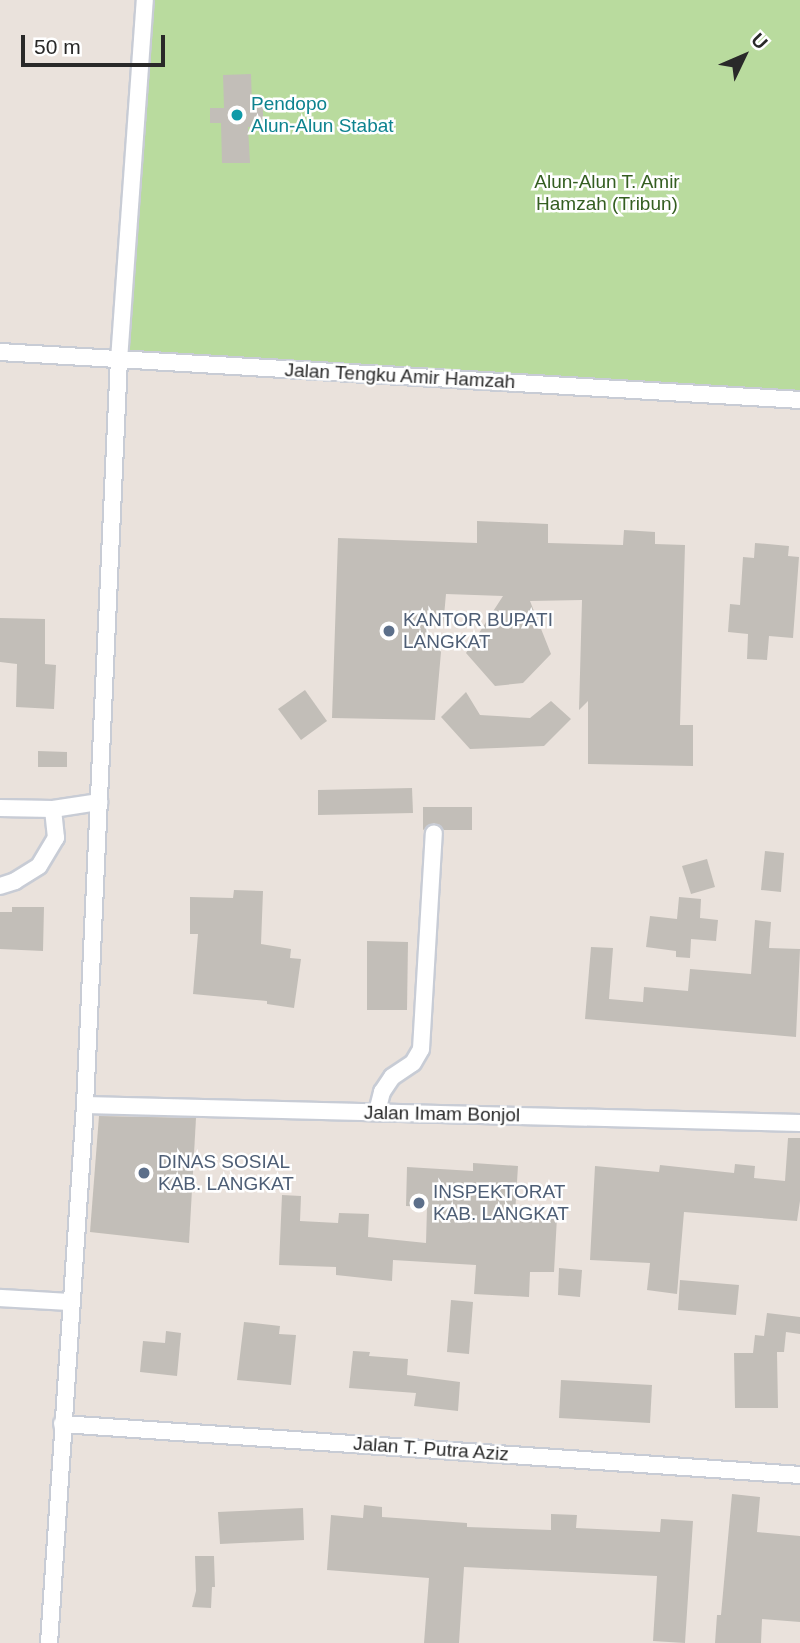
<!DOCTYPE html>
<html>
<head>
<meta charset="utf-8">
<style>
	body { margin:0 }
	#map { position:relative; width:800px; height:1643px; overflow:hidden; background:#eae2dc; font-family:Arial,sans-serif }
	div>[style] { position:absolute }
	[style*='--x'] { left:calc(var(--x)*1px); top:calc(var(--y)*1px); width:calc(var(--w)*1px); rotate:calc(var(--a)*1deg) }
	.green>* { inset:0; background:#b9db9e }
	.building>* { inset:0; background:#c2beb8 }
	.roads { filter:drop-shadow(2px 0 #c8ccd5) drop-shadow(-2px 0 #c8ccd5) drop-shadow(0 2px #c8ccd5) drop-shadow(0 -2px #c8ccd5) }
	.street>* { height:16px; margin:-8px; padding:0 8px; transform-origin:8px; border-radius:8px; background:#fff }
	.dots>* { width:19px; height:19px; translate:-50% -50%; box-sizing:border-box; border:4px solid #fff; border-radius:50% }
	span { translate:-50% -50%; white-space:nowrap; text-align:center; line-height:1.15; -webkit-text-stroke:5px #fff; paint-order:stroke }
	.culture-label { font-size:19px; color:#0d838f }
	.left { translate:0 -50%; text-align:left }
	.park-label { font-size:19px; color:#345e21 }
	.street-label { font-size:19px; color:#292929 }
	.service-label { font-size:19px; color:#4e5e75 }
	.north { position:absolute; left:709px; top:21px; width:70px; height:70px; -webkit-text-stroke:5px #fff; paint-order:stroke; rotate:46deg; font-size:19px; font-weight:700; line-height:28px; text-align:center; color:#292929 }
	.north::after { content:''; display:block; margin:auto; width:24px; height:32px; background:#292929; clip-path:polygon(50% 0,100% 100%,50% 72%,0 100%) }
	.scale { position:absolute; left:21px; top:35px; width:144px; height:32px; box-sizing:border-box; border:4px solid #292929; border-top:0; padding-left:9px; font-size:21px; line-height:24px; white-space:nowrap; color:#292929; -webkit-text-stroke:5px #fff; paint-order:stroke }
</style>
</head>
<body>
<div id="map">
	<div class="green">
		<i style="clip-path:polygon(150px 0,800px 0,800px 397px,124px 355px)"></i>
	</div>
	<div class="building">
		<i style="clip-path:polygon(251px 74px,252px 104px,263px 104px,263px 127px,248px 127px,250px 163px,222px 163px,221px 123px,210px 123px,210px 108px,224px 108px,223px 75px)"></i>
		<i style="clip-path:polygon(477px 521px,548px 524px,548px 543px,623px 545px,624px 530px,655px 532px,655px 544px,685px 545px,680px 725px,693px 725px,693px 766px,588px 764px,588px 701px,579px 710px,582px 600px,530px 601px,551px 654px,523px 683px,495px 686px,466px 653px,503px 596px,446px 594px,443px 627px,430px 612px,421px 619px,441px 652px,435px 720px,332px 718px,338px 538px,477px 543px)"></i>
		<i style="clip-path:polygon(755px 543px,789px 546px,788px 556px,799px 557px,793px 638px,769px 636px,767px 660px,747px 659px,748px 634px,728px 632px,730px 604px,740px 605px,743px 557px,754px 558px)"></i>
		<i style="clip-path:polygon(0 618px,45px 619px,45px 664px,56px 665px,54px 709px,16px 707px,17px 664px,0 662px)"></i>
		<i style="clip-path:polygon(305px 690px,327px 721px,301px 740px,278px 709px)"></i>
		<i style="clip-path:polygon(466px 692px,480px 715px,530px 718px,551px 701px,571px 719px,544px 746px,470px 749px,441px 717px)"></i>
		<i style="clip-path:polygon(38px 751px,67px 752px,67px 767px,38px 767px)"></i>
		<i style="clip-path:polygon(412px 788px,413px 813px,318px 815px,318px 790px)"></i>
		<i style="clip-path:polygon(423px 807px,472px 807px,472px 830px,444px 830px,434px 823px,423px 830px)"></i>
		<i style="clip-path:polygon(765px 851px,784px 853px,781px 892px,761px 890px)"></i>
		<i style="clip-path:polygon(707px 859px,715px 887px,691px 894px,682px 866px)"></i>
		<i style="clip-path:polygon(234px 890px,263px 891px,261px 944px,291px 949px,290px 958px,301px 959px,294px 1008px,267px 1004px,267px 1001px,193px 994px,198px 934px,190px 934px,190px 897px,233px 898px)"></i>
		<i style="clip-path:polygon(679px 897px,701px 899px,700px 918px,718px 920px,716px 941px,691px 939px,690px 958px,676px 957px,676px 951px,646px 947px,650px 916px,677px 919px)"></i>
		<i style="clip-path:polygon(12px 907px,44px 907px,43px 951px,0 949px,0 912px,12px 912px)"></i>
		<i style="clip-path:polygon(755px 920px,771px 922px,769px 948px,800px 949px,796px 1037px,585px 1019px,591px 947px,613px 948px,609px 999px,643px 1002px,644px 987px,688px 991px,690px 969px,751px 974px)"></i>
		<i style="clip-path:polygon(367px 941px,408px 942px,407px 1010px,367px 1010px)"></i>
		<i style="clip-path:polygon(99px 1116px,196px 1118px,189px 1243px,90px 1232px)"></i>
		<i style="clip-path:polygon(788px 1138px,800px 1138px,800px 1201px,797px 1221px,684px 1212px,677px 1294px,647px 1290px,650px 1263px,590px 1260px,595px 1166px,659px 1172px,660px 1165px,734px 1173px,735px 1164px,755px 1166px,754px 1178px,785px 1181px)"></i>
		<i style="clip-path:polygon(473px 1163px,518px 1166px,515px 1214px,557px 1217px,554px 1272px,530px 1272px,529px 1297px,474px 1294px,476px 1265px,393px 1260px,392px 1281px,336px 1275px,336px 1267px,279px 1265px,282px 1195px,301px 1196px,300px 1221px,338px 1223px,339px 1213px,369px 1214px,368px 1237px,426px 1243px,427px 1207px,406px 1206px,407px 1167px,473px 1171px)"></i>
		<i style="clip-path:polygon(559px 1268px,582px 1270px,580px 1297px,558px 1295px)"></i>
		<i style="clip-path:polygon(680px 1280px,739px 1285px,736px 1315px,678px 1310px)"></i>
		<i style="clip-path:polygon(451px 1300px,473px 1302px,469px 1354px,447px 1352px)"></i>
		<i style="clip-path:polygon(767px 1313px,800px 1317px,800px 1334px,786px 1332px,784px 1352px,777px 1352px,778px 1408px,735px 1408px,734px 1353px,753px 1353px,755px 1335px,764px 1336px)"></i>
		<i style="clip-path:polygon(244px 1322px,280px 1326px,279px 1334px,296px 1335px,291px 1385px,237px 1380px)"></i>
		<i style="clip-path:polygon(166px 1331px,181px 1333px,177px 1376px,140px 1372px,143px 1341px,165px 1343px)"></i>
		<i style="clip-path:polygon(353px 1351px,370px 1352px,369px 1356px,408px 1359px,407px 1375px,460px 1382px,458px 1411px,414px 1406px,416px 1393px,349px 1388px)"></i>
		<i style="clip-path:polygon(561px 1380px,652px 1385px,650px 1423px,559px 1418px)"></i>
		<i style="clip-path:polygon(732px 1494px,760px 1497px,757px 1532px,800px 1536px,800px 1622px,762px 1619px,761px 1643px,715px 1643px,717px 1615px,721px 1615px)"></i>
		<i style="clip-path:polygon(364px 1505px,382px 1507px,382px 1517px,467px 1523px,467px 1527px,551px 1530px,551px 1514px,577px 1515px,576px 1528px,660px 1532px,661px 1519px,693px 1521px,685px 1643px,653px 1641px,657px 1576px,464px 1567px,459px 1643px,424px 1643px,429px 1578px,327px 1570px,331px 1515px,363px 1518px)"></i>
		<i style="clip-path:polygon(303px 1508px,304px 1540px,220px 1544px,218px 1512px)"></i>
		<i style="clip-path:polygon(195px 1556px,214px 1556px,215px 1587px,212px 1587px,211px 1608px,192px 1607px,196px 1591px)"></i>
	</div>
	<div class="roads">
		<div class="street">
			<i style="--x:0;--y:352;--w:801;--a:3.43"></i>
			<i style="--x:0;--y:808;--w:53;--a:1.1"></i>
			<i style="--x:53;--y:809;--w:47;--a:-8.7"></i>
			<i style="--x:0;--y:886;--w:16;--a:-18"></i>
			<i style="--x:15;--y:881;--w:28;--a:-32"></i>
			<i style="--x:39;--y:866;--w:33;--a:-59"></i>
			<i style="--x:56;--y:838;--w:29;--a:-96"></i>
			<i style="--x:85;--y:1105;--w:715;--a:1.44"></i>
			<i style="--x:377;--y:1112;--w:21;--a:-76"></i>
			<i style="--x:382;--y:1092;--w:18;--a:-56"></i>
			<i style="--x:392;--y:1077;--w:25;--a:-34"></i>
			<i style="--x:413;--y:1063;--w:16;--a:-60"></i>
			<i style="--x:421;--y:1049;--w:216;--a:-86.6"></i>
			<i style="--x:0;--y:1298;--w:70;--a:3.3"></i>
			<i style="--x:62;--y:1424;--w:740;--a:3.95"></i>
			<i style="--x:49;--y:1643;--w:539;--a:-86.17"></i>
			<i style="--x:85;--y:1105;--w:746;--a:-87.39"></i>
			<i style="--x:119;--y:360;--w:361;--a:-85.9"></i>
		</div>
	</div>
	<div class="dots">
		<i style="left:237px;top:115px;background:#0f9aa8"></i>
		<i style="left:389px;top:631px;background:#5c6f8a"></i>
		<i style="left:144px;top:1173px;background:#5c6f8a"></i>
		<i style="left:419px;top:1203px;background:#5c6f8a"></i>
	</div>
	<div class="culture-label">
		<span class="left" style="left:251px;top:115px">Pendopo<br>Alun-Alun Stabat</span>
	</div>
	<div class="park-label">
		<span style="left:607px;top:193px">Alun-Alun T. Amir<br>Hamzah (Tribun)</span>
	</div>
	<div class="street-label">
		<span style="left:400px;top:376px;rotate:3deg">Jalan Tengku Amir Hamzah</span>
		<span style="left:442px;top:1114px;rotate:1deg">Jalan Imam Bonjol</span>
		<span style="left:431px;top:1449px;rotate:4deg">Jalan T. Putra Aziz</span>
	</div>
	<div class="service-label">
		<span class="left" style="left:403px;top:631px">KANTOR BUPATI<br>LANGKAT</span>
		<span class="left" style="left:158px;top:1173px">DINAS SOSIAL<br>KAB. LANGKAT</span>
		<span class="left" style="left:433px;top:1203px">INSPEKTORAT<br>KAB. LANGKAT</span>
	</div>
	<div class="north">U</div>
	<div class="scale">50 m</div>
</div>
</body>
</html>
